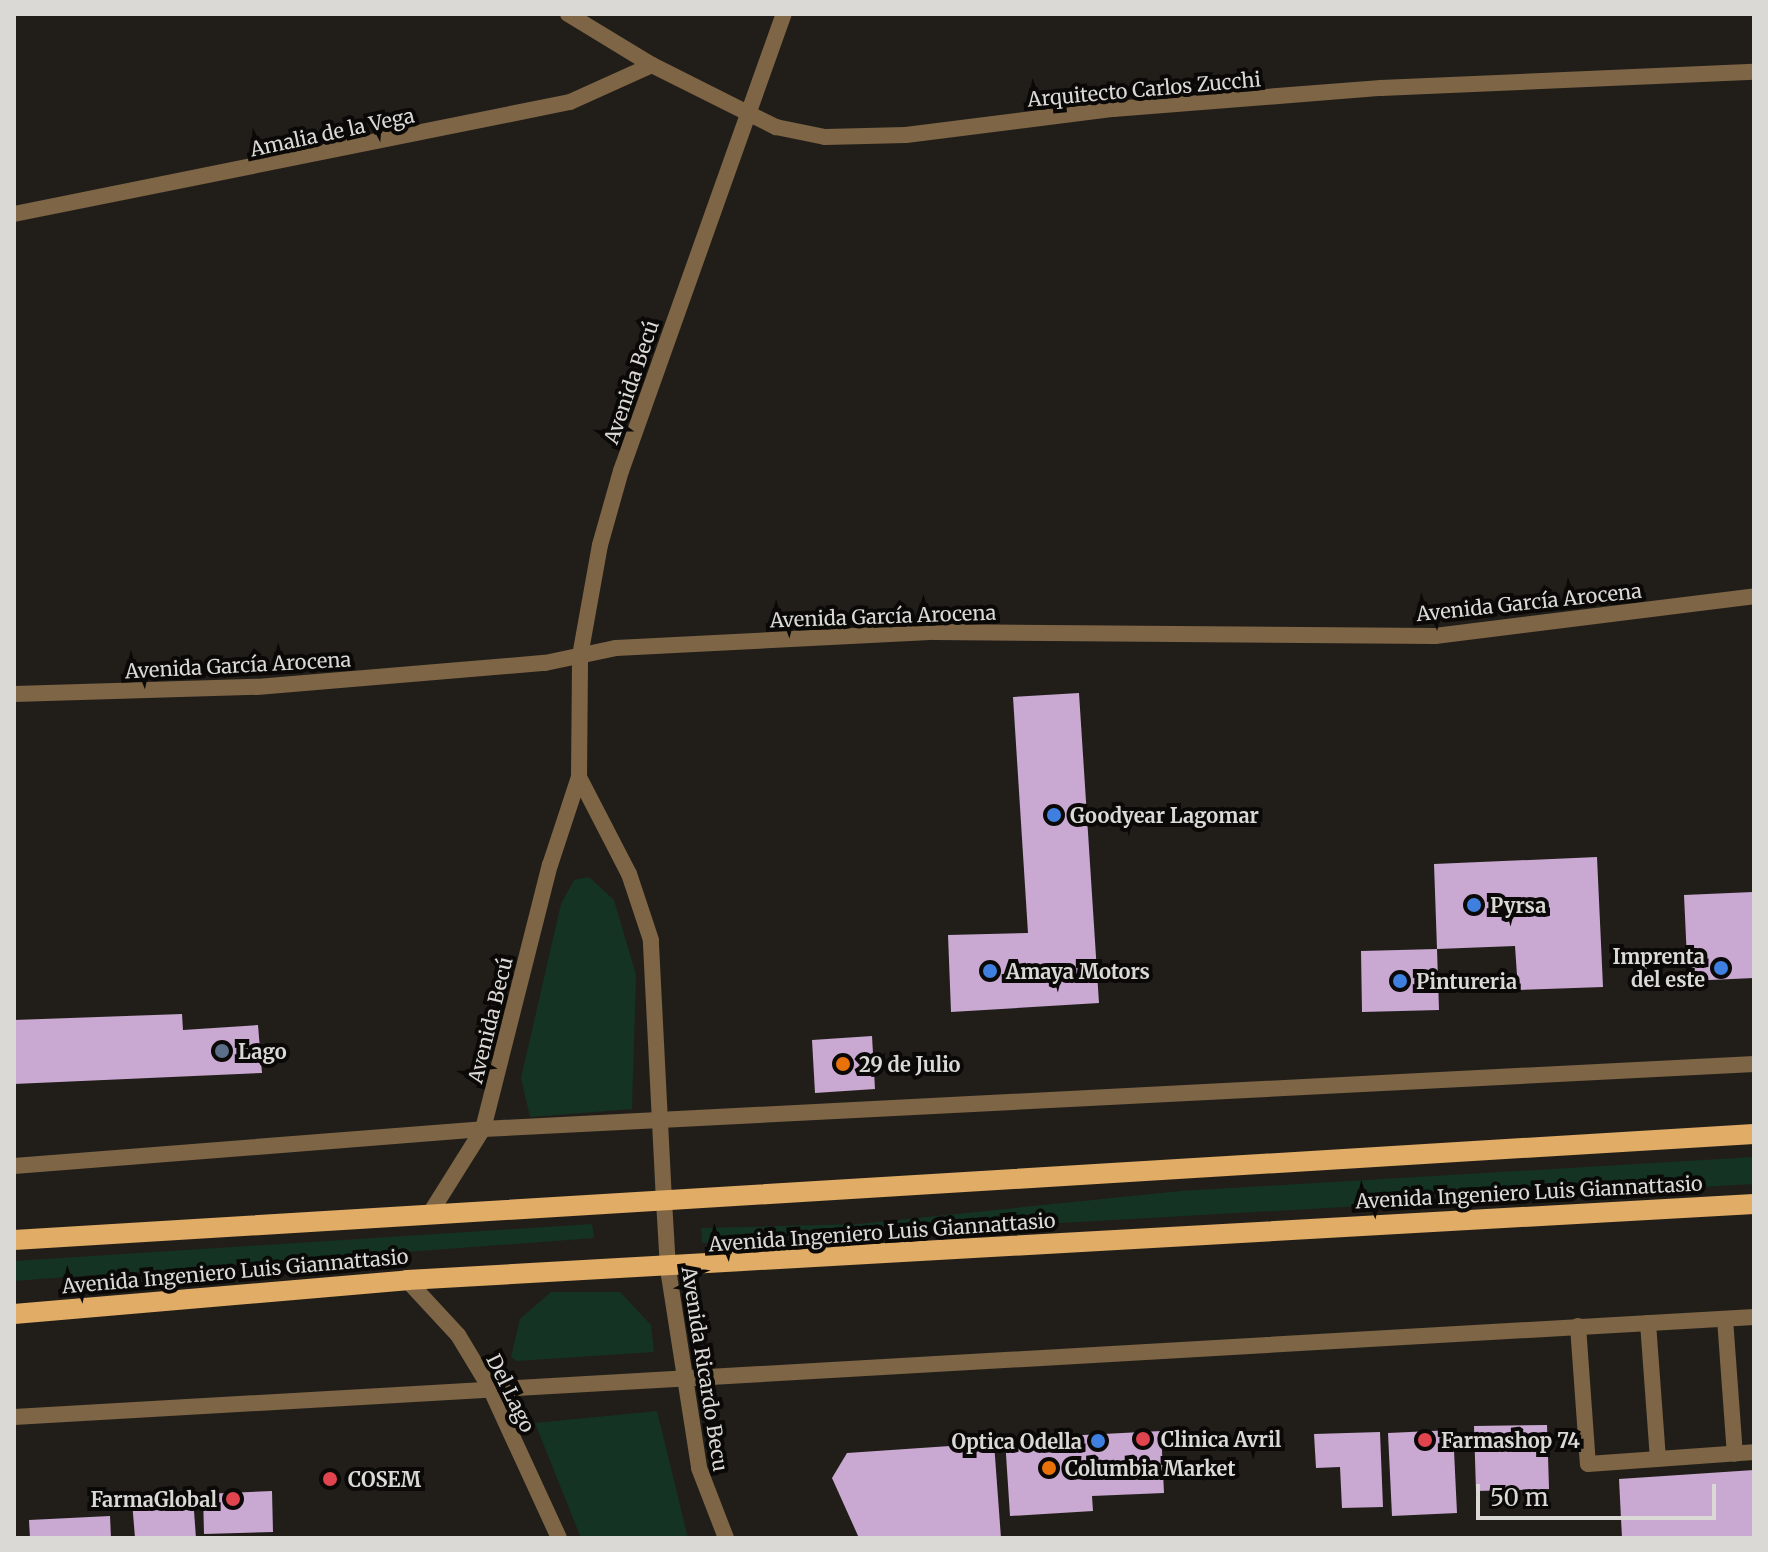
<!DOCTYPE html>
<html>
<head>
<meta charset="utf-8">
<style>
	body { margin:0 }
	#map { position:relative; width:1768px; height:1552px; overflow:hidden; background:#211e1a; font-family:Merriweather,serif }
	div>[style] { position:absolute }
	[style*='--x'] { left:calc(var(--x)*1px); top:calc(var(--y)*1px); width:calc(var(--w)*1px); rotate:calc(var(--a)*1deg) }
	.green>* { inset:0; background:#143322 }
	.building>* { inset:0; background:#c9a8d1 }
	.service>* { height:16px; margin:-8px; padding:0 8px; transform-origin:8px; border-radius:8px; background:#7e6545 }
	.minor>* { height:16px; margin:-8px; padding:0 8px; transform-origin:8px; border-radius:8px; background:#7e6545 }
	.tertiary>* { height:16px; margin:-8px; padding:0 8px; transform-origin:8px; border-radius:8px; background:#7e6545 }
	.primary>* { height:20px; margin:-10px; padding:0 10px; transform-origin:10px; border-radius:10px; background:#e1ac65 }
	.dots>* { width:22px; height:22px; translate:-50% -50%; box-sizing:border-box; border:4px solid #0a0907; border-radius:50% }
	span { translate:-50% -50%; white-space:nowrap; text-align:center; line-height:1.15; -webkit-text-stroke:8px #0a0907; paint-order:stroke }
	.street-label { font-size:20px; color:#dad9d6 }
	.poi-label { font-size:20px; color:#dad9d6; font-weight:700 }
	.left { translate:0 -50%; text-align:left }
	.right { translate:-100% -50%; text-align:right }
	.frame { position:absolute; inset:0; border:16px solid #dad9d6; pointer-events:none }
	.scale { position:absolute; left:1476px; top:1484px; width:240px; height:36px; box-sizing:border-box; border:4px solid #dad9d6; border-top:0; padding-left:10px; font-size:24px; line-height:28px; white-space:nowrap; color:#dad9d6; -webkit-text-stroke:6px #0a0907; paint-order:stroke }
</style>
</head>
<body>
<div id="map">
	<div class="green">
		<i style="clip-path:polygon(589px 877px,614px 900px,636px 975px,632px 1109px,530px 1117px,521px 1078px,561px 904px,574px 880px)"></i>
		<i style="clip-path:polygon(1754px 1157px,1754px 1184px,702px 1243px,701px 1228px,858px 1224px,1181px 1191px)"></i>
		<i style="clip-path:polygon(592px 1224px,594px 1238px,14px 1281px,14px 1261px)"></i>
		<i style="clip-path:polygon(551px 1292px,620px 1292px,651px 1325px,654px 1352px,517px 1361px,511px 1357px,520px 1319px)"></i>
		<i style="clip-path:polygon(657px 1411px,688px 1538px,581px 1538px,535px 1423px)"></i>
	</div>
	<div class="building">
		<i style="clip-path:polygon(1079px 693px,1099px 1003px,951px 1012px,948px 935px,1028px 933px,1013px 697px)"></i>
		<i style="clip-path:polygon(1597px 857px,1603px 987px,1518px 990px,1515px 946px,1437px 949px,1434px 864px)"></i>
		<i style="clip-path:polygon(1753px 892px,1754px 978px,1688px 981px,1684px 895px)"></i>
		<i style="clip-path:polygon(1437px 949px,1439px 1010px,1362px 1012px,1361px 951px)"></i>
		<i style="clip-path:polygon(182px 1014px,183px 1030px,258px 1025px,262px 1073px,14px 1084px,14px 1020px)"></i>
		<i style="clip-path:polygon(872px 1036px,875px 1089px,815px 1093px,812px 1040px)"></i>
		<i style="clip-path:polygon(1547px 1425px,1549px 1489px,1476px 1491px,1474px 1426px)"></i>
		<i style="clip-path:polygon(1453px 1430px,1457px 1513px,1392px 1516px,1388px 1433px)"></i>
		<i style="clip-path:polygon(1161px 1431px,1164px 1493px,1092px 1496px,1093px 1511px,1010px 1516px,1005px 1439px)"></i>
		<i style="clip-path:polygon(1380px 1432px,1383px 1507px,1342px 1508px,1340px 1467px,1316px 1468px,1314px 1434px)"></i>
		<i style="clip-path:polygon(994px 1443px,1001px 1538px,859px 1538px,832px 1478px,847px 1453px)"></i>
		<i style="clip-path:polygon(1754px 1470px,1754px 1538px,1622px 1538px,1619px 1479px)"></i>
		<i style="clip-path:polygon(272px 1491px,273px 1532px,204px 1534px,203px 1494px)"></i>
		<i style="clip-path:polygon(193px 1497px,196px 1538px,135px 1538px,132px 1501px)"></i>
		<i style="clip-path:polygon(110px 1516px,111px 1538px,30px 1538px,29px 1520px)"></i>
	</div>
	<div class="service">
		<i style="--x:1725;--y:1319;--w:135;--a:85.8"></i>
		<i style="--x:1648;--y:1323;--w:136;--a:85.8"></i>
		<i style="--x:1578;--y:1326;--w:138;--a:85.9"></i>
		<i style="--x:1588;--y:1464;--w:166;--a:-4.1"></i>
	</div>
	<div class="minor">
		<i style="--x:568;--y:14;--w:98;--a:31.3"></i>
		<i style="--x:652;--y:65;--w:139;--a:26.6"></i>
		<i style="--x:776;--y:127;--w:50;--a:11.5"></i>
		<i style="--x:825;--y:137;--w:81;--a:-1.4"></i>
		<i style="--x:906;--y:135;--w:209;--a:-7.2"></i>
		<i style="--x:1113;--y:109;--w:269;--a:-4.5"></i>
		<i style="--x:1381;--y:88;--w:373;--a:-2.5"></i>
		<i style="--x:14;--y:214;--w:567;--a:-11.39"></i>
		<i style="--x:570;--y:102;--w:90;--a:-24.3"></i>
		<i style="--x:14;--y:694;--w:243;--a:-1.7"></i>
		<i style="--x:257;--y:687;--w:289;--a:-4.8"></i>
		<i style="--x:545;--y:663;--w:73;--a:-11.9"></i>
		<i style="--x:616;--y:648;--w:319;--a:-2.9"></i>
		<i style="--x:935;--y:632;--w:500;--a:0.46"></i>
		<i style="--x:1435;--y:636;--w:321;--a:-7.1"></i>
		<i style="--x:14;--y:1166;--w:470;--a:-4.5"></i>
		<i style="--x:483;--y:1129;--w:1273;--a:-2.93"></i>
		<i style="--x:664;--y:1201;--w:261;--a:-92.9"></i>
		<i style="--x:651;--y:940;--w:70;--a:-108.4"></i>
		<i style="--x:629;--y:874;--w:109;--a:-117.3"></i>
		<i style="--x:579;--y:777;--w:121;--a:-89.5"></i>
		<i style="--x:580;--y:656;--w:113;--a:-79.8"></i>
		<i style="--x:600;--y:545;--w:77;--a:-74.2"></i>
		<i style="--x:621;--y:471;--w:485;--a:-70.4"></i>
		<i style="--x:429;--y:1215;--w:102;--a:-57.9"></i>
		<i style="--x:483;--y:1129;--w:272;--a:-75.8"></i>
		<i style="--x:550;--y:865;--w:93;--a:-71.8"></i>
		<i style="--x:407;--y:1280;--w:75;--a:47.2"></i>
		<i style="--x:458;--y:1335;--w:62;--a:58.9"></i>
		<i style="--x:490;--y:1388;--w:165;--a:65.3"></i>
		<i style="--x:14;--y:1417;--w:1743;--a:-3.29"></i>
	</div>
	<div class="tertiary">
		<i style="--x:664;--y:1201;--w:68;--a:86.6"></i>
		<i style="--x:668;--y:1269;--w:201;--a:81.1"></i>
		<i style="--x:699;--y:1468;--w:75;--a:68.9"></i>
	</div>
	<div class="primary">
		<i style="--x:14;--y:1240;--w:1743;--a:-3.49"></i>
		<i style="--x:14;--y:1314;--w:394;--a:-4.9"></i>
		<i style="--x:407;--y:1280;--w:1349;--a:-3.23"></i>
	</div>
	<div class="dots">
		<i style="left:1054px;top:815px;background:#3f7fe0"></i>
		<i style="left:1474px;top:905px;background:#3f7fe0"></i>
		<i style="left:1721px;top:968px;background:#3f7fe0"></i>
		<i style="left:990px;top:971px;background:#3f7fe0"></i>
		<i style="left:1400px;top:981px;background:#3f7fe0"></i>
		<i style="left:222px;top:1051px;background:#5c6f8a"></i>
		<i style="left:843px;top:1064px;background:#e8710a"></i>
		<i style="left:1143px;top:1439px;background:#e0444e"></i>
		<i style="left:1425px;top:1440px;background:#e0444e"></i>
		<i style="left:1098px;top:1441px;background:#3f7fe0"></i>
		<i style="left:1049px;top:1468px;background:#e8710a"></i>
		<i style="left:330px;top:1479px;background:#e0444e"></i>
		<i style="left:233px;top:1499px;background:#e0444e"></i>
	</div>
	<div class="street-label">
		<span style="left:1144px;top:89px;rotate:-5deg">Arquitecto Carlos Zucchi</span>
		<span style="left:332px;top:132px;rotate:-12deg">Amalia de la Vega</span>
		<span style="left:631px;top:382px;rotate:-71deg">Avenida Becú</span>
		<span style="left:1529px;top:602px;rotate:-6deg">Avenida García Arocena</span>
		<span style="left:883px;top:616px;rotate:-2deg">Avenida García Arocena</span>
		<span style="left:238px;top:665px;rotate:-3deg">Avenida García Arocena</span>
		<span style="left:490px;top:1020px;rotate:-76deg">Avenida Becú</span>
		<span style="left:1529px;top:1192px;rotate:-3deg">Avenida Ingeniero Luis Giannattasio</span>
		<span style="left:882px;top:1232px;rotate:-4deg">Avenida Ingeniero Luis Giannattasio</span>
		<span style="left:235px;top:1271px;rotate:-5deg">Avenida Ingeniero Luis Giannattasio</span>
		<span style="left:705px;top:1369px;rotate:81deg">Avenida Ricardo Becu</span>
		<span style="left:511px;top:1393px;rotate:64deg">Del Lago</span>
	</div>
	<div class="poi-label">
		<span class="left" style="left:1070px;top:815px">Goodyear Lagomar</span>
		<span class="left" style="left:1490px;top:905px">Pyrsa</span>
		<span class="right" style="left:1705px;top:968px">Imprenta<br>del este</span>
		<span class="left" style="left:1006px;top:971px">Amaya Motors</span>
		<span class="left" style="left:1416px;top:981px">Pintureria</span>
		<span class="left" style="left:238px;top:1051px">Lago</span>
		<span class="left" style="left:859px;top:1064px">29 de Julio</span>
		<span class="left" style="left:1161px;top:1439px">Clinica Avril</span>
		<span class="left" style="left:1441px;top:1440px">Farmashop 74</span>
		<span class="right" style="left:1082px;top:1441px">Optica Odella</span>
		<span class="left" style="left:1065px;top:1468px">Columbia Market</span>
		<span class="left" style="left:348px;top:1479px">COSEM</span>
		<span class="right" style="left:217px;top:1499px">FarmaGlobal</span>
	</div>
	<div class="frame"></div>
	<div class="scale">50 m</div>
</div>
</body>
</html>
